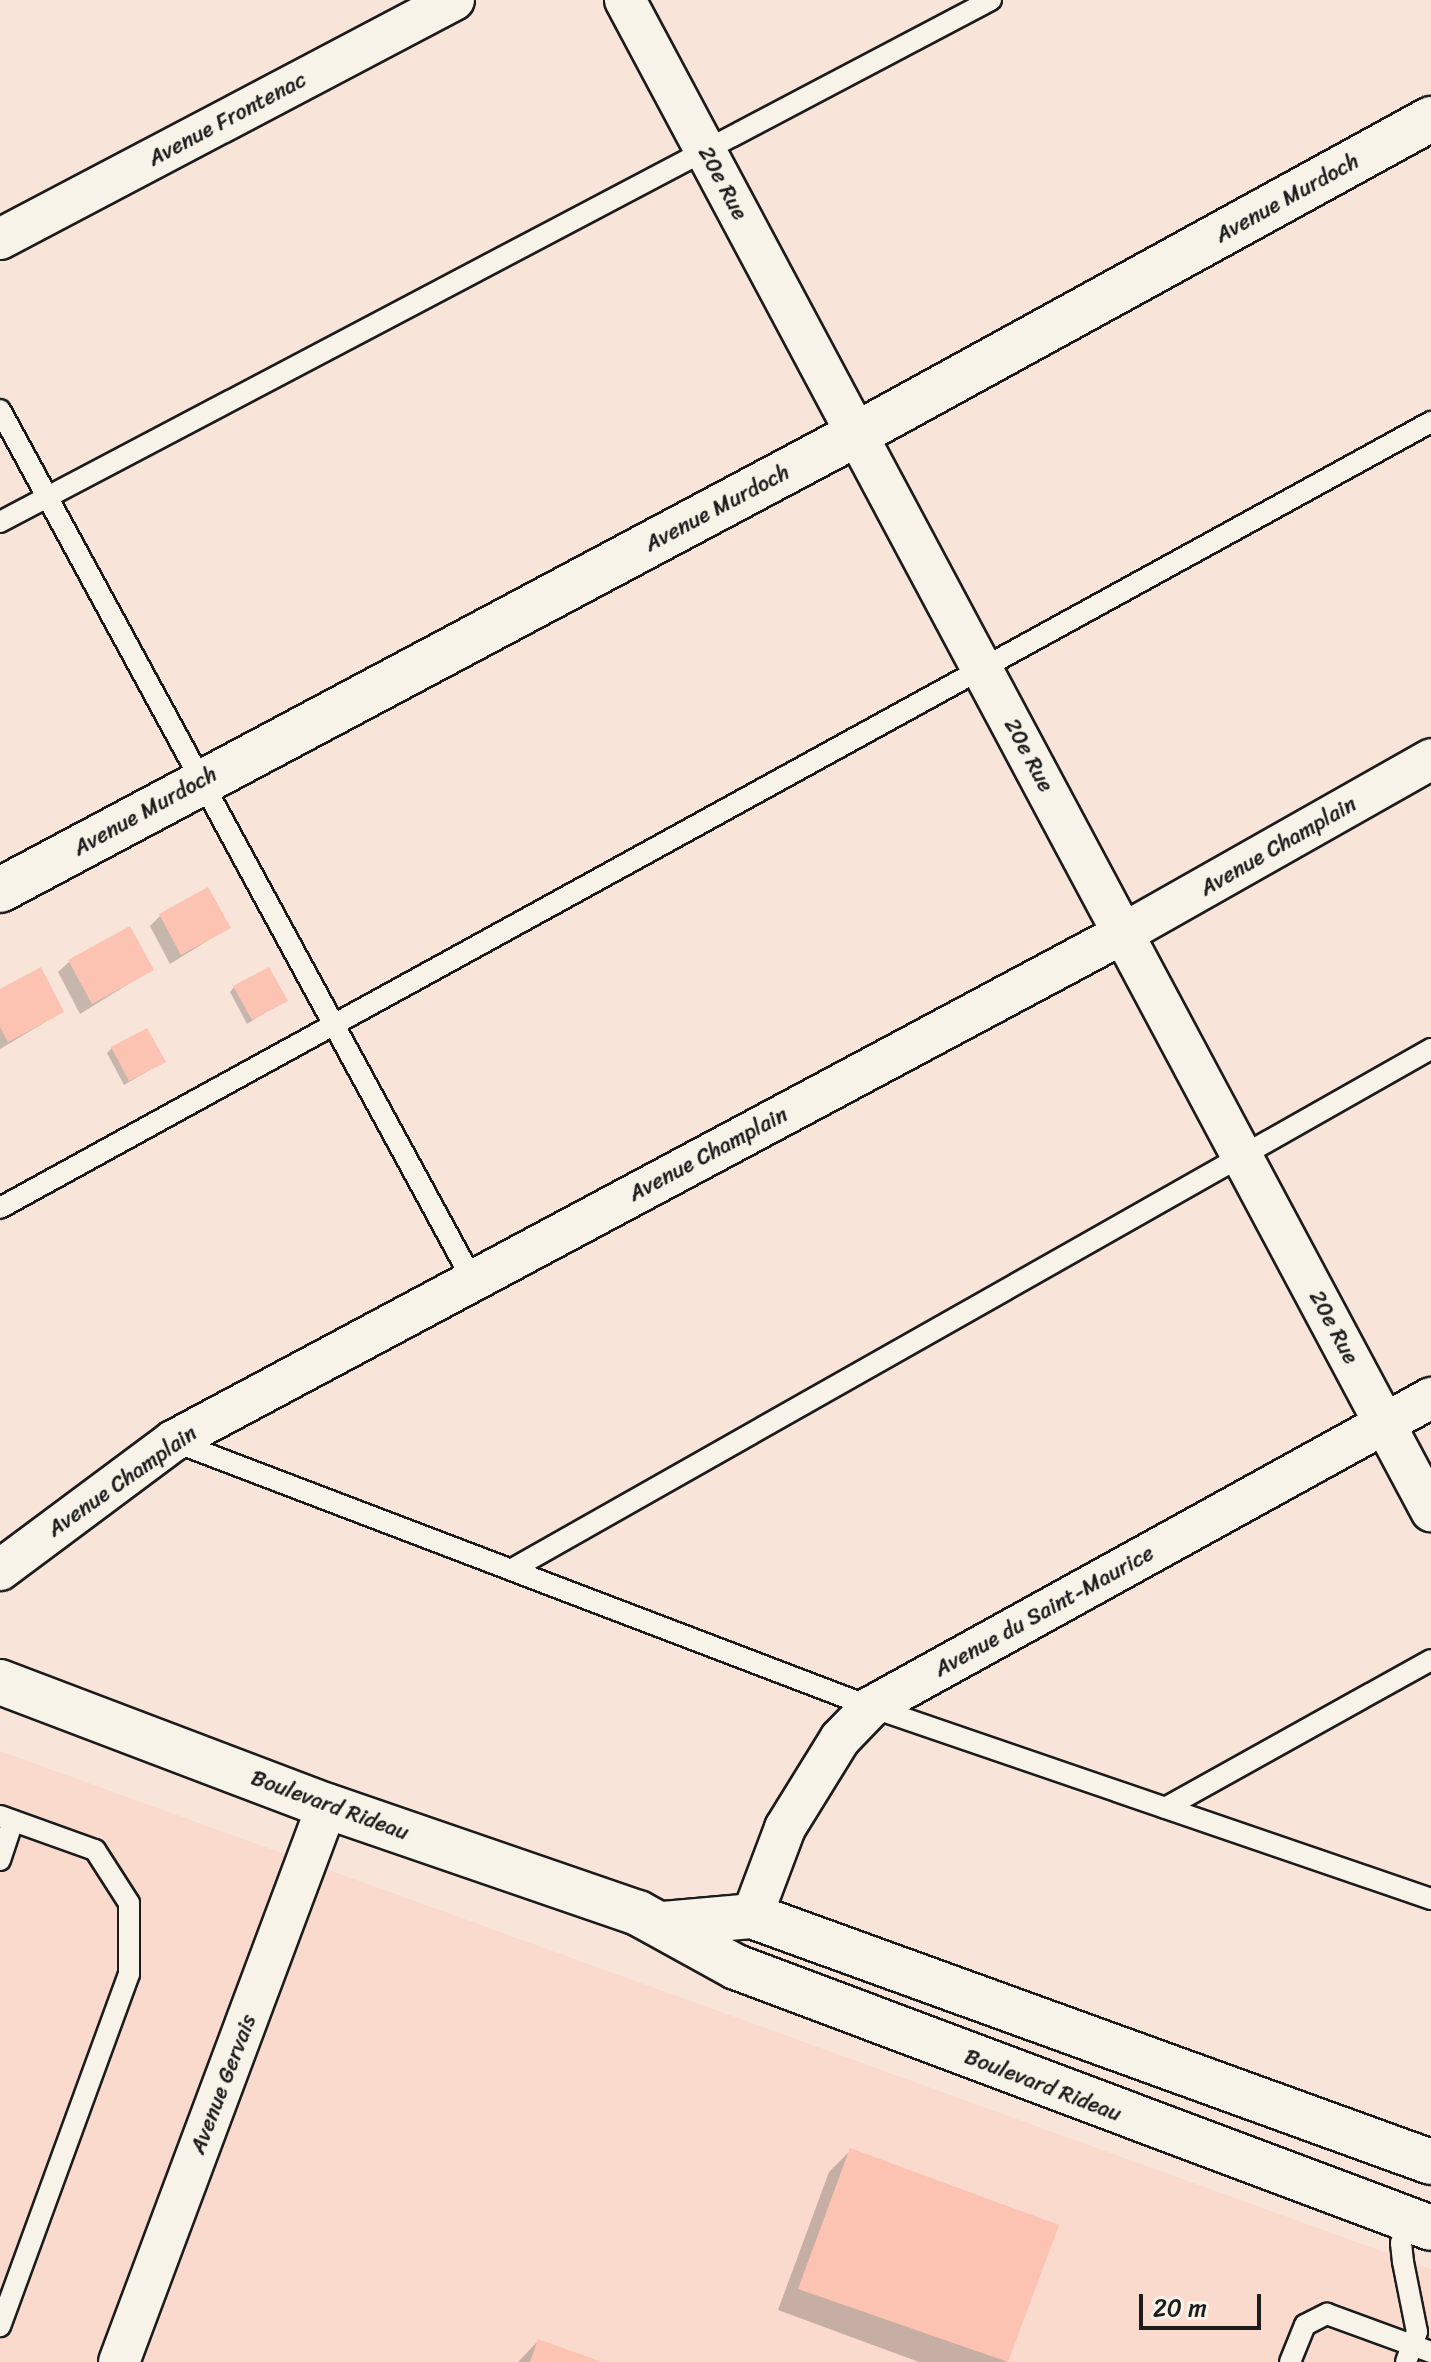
<!DOCTYPE html>
<html>
<head>
<meta charset="utf-8">
<style>
	body { margin:0 }
	#map { position:relative; width:1431px; height:2362px; overflow:hidden; background:#f8e4d8; font-family:Sriracha,sans-serif }
	div>[style] { position:absolute }
	[style*='--x'] { left:calc(var(--x)*1px); top:calc(var(--y)*1px); width:calc(var(--w)*1px); rotate:calc(var(--a)*1deg) }
	.built>* { inset:0; background:#f9dacd }
	.shadow>* { inset:0; background:#0003 }
	.building>* { inset:0; background:#fcc2b2 }
	.roads { filter:drop-shadow(2px 0 #1c1c1c) drop-shadow(-2px 0 #1c1c1c) drop-shadow(0 2px #1c1c1c) drop-shadow(0 -2px #1c1c1c) }
	.lane>* { height:20px; margin:-10px; padding:0 10px; transform-origin:10px; border-radius:10px; background:#f7f3e8 }
	.street>* { height:40px; margin:-20px; padding:0 20px; transform-origin:20px; border-radius:20px; background:#f7f3e8 }
	.secondary>* { height:44px; margin:-22px; padding:0 22px; transform-origin:22px; border-radius:22px; background:#f7f3e8 }
	span { translate:-50% -50%; white-space:nowrap; text-align:center; line-height:1.15; -webkit-text-stroke:7px #f7f3e8; paint-order:stroke }
	.street-label { font-size:22px; color:#1c1c1c }
	.scale { position:absolute; left:1139px; top:2294px; width:122px; height:36px; box-sizing:border-box; border:4px solid #1c1c1c; border-top:0; padding-left:10px; font-size:24px; line-height:28px; white-space:nowrap; color:#1c1c1c; -webkit-text-stroke:6px #f7f3e8; paint-order:stroke }
</style>
</head>
<body>
<div id="map">
	<div class="built">
		<i style="clip-path:polygon(0 1751px,1431px 2269px,1431px 2362px,0 2362px)"></i>
	</div>
	<div class="shadow">
		<i style="clip-path:polygon(160px 916px,228px 928px,170px 964px,150px 926px)"></i>
		<i style="clip-path:polygon(69px 962px,151px 970px,80px 1014px,58px 972px)"></i>
		<i style="clip-path:polygon(234px 987px,285px 1000px,247px 1024px,230px 992px)"></i>
		<i style="clip-path:polygon(0 991px,62px 1012px,0 1049px)"></i>
		<i style="clip-path:polygon(112px 1048px,163px 1062px,124px 1085px,107px 1053px)"></i>
		<i style="clip-path:polygon(850px 2151px,1056px 2226px,1006px 2362px,919px 2362px,778px 2310px,829px 2172px)"></i>
		<i style="clip-path:polygon(538px 2341px,597px 2362px,518px 2362px)"></i>
	</div>
	<div class="building">
		<i style="clip-path:polygon(208px 887px,231px 928px,181px 955px,159px 914px)"></i>
		<i style="clip-path:polygon(130px 926px,154px 970px,92px 1004px,68px 960px)"></i>
		<i style="clip-path:polygon(41px 967px,64px 1012px,8px 1042px,0 1027px,0 989px)"></i>
		<i style="clip-path:polygon(269px 967px,288px 1001px,252px 1020px,233px 986px)"></i>
		<i style="clip-path:polygon(147px 1028px,166px 1062px,129px 1081px,111px 1047px)"></i>
		<i style="clip-path:polygon(850px 2148px,1059px 2225px,1008px 2362px,798px 2289px)"></i>
		<i style="clip-path:polygon(538px 2339px,602px 2362px,530px 2362px)"></i>
	</div>
	<div class="roads">
		<div class="lane">
			<i style="--x:0;--y:410;--w:989;--a:61.49"></i>
			<i style="--x:0;--y:522;--w:1120;--a:-27.78"></i>
			<i style="--x:0;--y:1208;--w:1633;--a:-28.78"></i>
			<i style="--x:173;--y:1441;--w:747;--a:20.86"></i>
			<i style="--x:871;--y:1707;--w:592;--a:18.92"></i>
			<i style="--x:516;--y:1567;--w:1051;--a:-29.52"></i>
			<i style="--x:1165;--y:1808;--w:304;--a:-29.1"></i>
			<i style="--x:0;--y:1816;--w:101;--a:19.7"></i>
			<i style="--x:95;--y:1850;--w:63;--a:57.3"></i>
			<i style="--x:129;--y:1903;--w:71;--a:90"></i>
			<i style="--x:129;--y:1974;--w:375;--a:110.1"></i>
			<i style="--x:0;--y:1860;--w:41;--a:-71.6"></i>
			<i style="--x:1290;--y:2362;--w:40;--a:-68"></i>
			<i style="--x:1305;--y:2325;--w:25;--a:-27"></i>
			<i style="--x:1327;--y:2314;--w:111;--a:20.1"></i>
			<i style="--x:1406;--y:2362;--w:32;--a:-70"></i>
			<i style="--x:1417;--y:2332;--w:71;--a:-101.3"></i>
			<i style="--x:1403;--y:2262;--w:19;--a:-96"></i>
			<i style="--x:1401;--y:2243;--w:24;--a:-73"></i>
		</div>
		<div class="street">
			<i style="--x:625;--y:0;--w:1713;--a:61.92"></i>
			<i style="--x:0;--y:239;--w:513;--a:-27.76"></i>
			<i style="--x:0;--y:1570;--w:216;--a:-36.7"></i>
			<i style="--x:173;--y:1441;--w:1078;--a:-28.11"></i>
			<i style="--x:1124;--y:933;--w:353;--a:-29.5"></i>
			<i style="--x:752;--y:1916;--w:94;--a:-69.4"></i>
			<i style="--x:785;--y:1828;--w:105;--a:-58.3"></i>
			<i style="--x:840;--y:1739;--w:45;--a:-45.9"></i>
			<i style="--x:871;--y:1707;--w:640;--a:-28.89"></i>
			<i style="--x:119;--y:2362;--w:594;--a:-69.49"></i>
		</div>
		<div class="secondary">
			<i style="--x:0;--y:890;--w:971;--a:-28.02"></i>
			<i style="--x:857;--y:434;--w:655;--a:-28.76"></i>
			<i style="--x:0;--y:1682;--w:350;--a:20.8"></i>
			<i style="--x:327;--y:1806;--w:329;--a:19"></i>
			<i style="--x:638;--y:1913;--w:112;--a:28.9"></i>
			<i style="--x:736;--y:1967;--w:742;--a:20.58"></i>
			<i style="--x:663;--y:1924;--w:89;--a:-5.1"></i>
			<i style="--x:752;--y:1916;--w:722;--a:19.92"></i>
		</div>
	</div>
	<div class="street-label">
		<span style="left:227px;top:119px;rotate:-28deg">Avenue Frontenac</span>
		<span style="left:723px;top:183px;rotate:62deg">20e Rue</span>
		<span style="left:1287px;top:198px;rotate:-29deg">Avenue Murdoch</span>
		<span style="left:717px;top:508px;rotate:-28deg">Avenue Murdoch</span>
		<span style="left:1029px;top:755px;rotate:62deg">20e Rue</span>
		<span style="left:145px;top:811px;rotate:-29deg">Avenue Murdoch</span>
		<span style="left:1278px;top:846px;rotate:-30deg">Avenue Champlain</span>
		<span style="left:708px;top:1154px;rotate:-28deg">Avenue Champlain</span>
		<span style="left:1334px;top:1327px;rotate:62deg">20e Rue</span>
		<span style="left:122px;top:1481px;rotate:-35deg">Avenue Champlain</span>
		<span style="left:1044px;top:1611px;rotate:-29deg">Avenue du Saint-Maurice</span>
		<span style="left:330px;top:1805px;rotate:20deg">Boulevard Rideau</span>
		<span style="left:223px;top:2084px;rotate:-69deg">Avenue Gervais</span>
		<span style="left:1043px;top:2085px;rotate:21deg">Boulevard Rideau</span>
	</div>
	<div class="scale">20 m</div>
</div>
</body>
</html>
